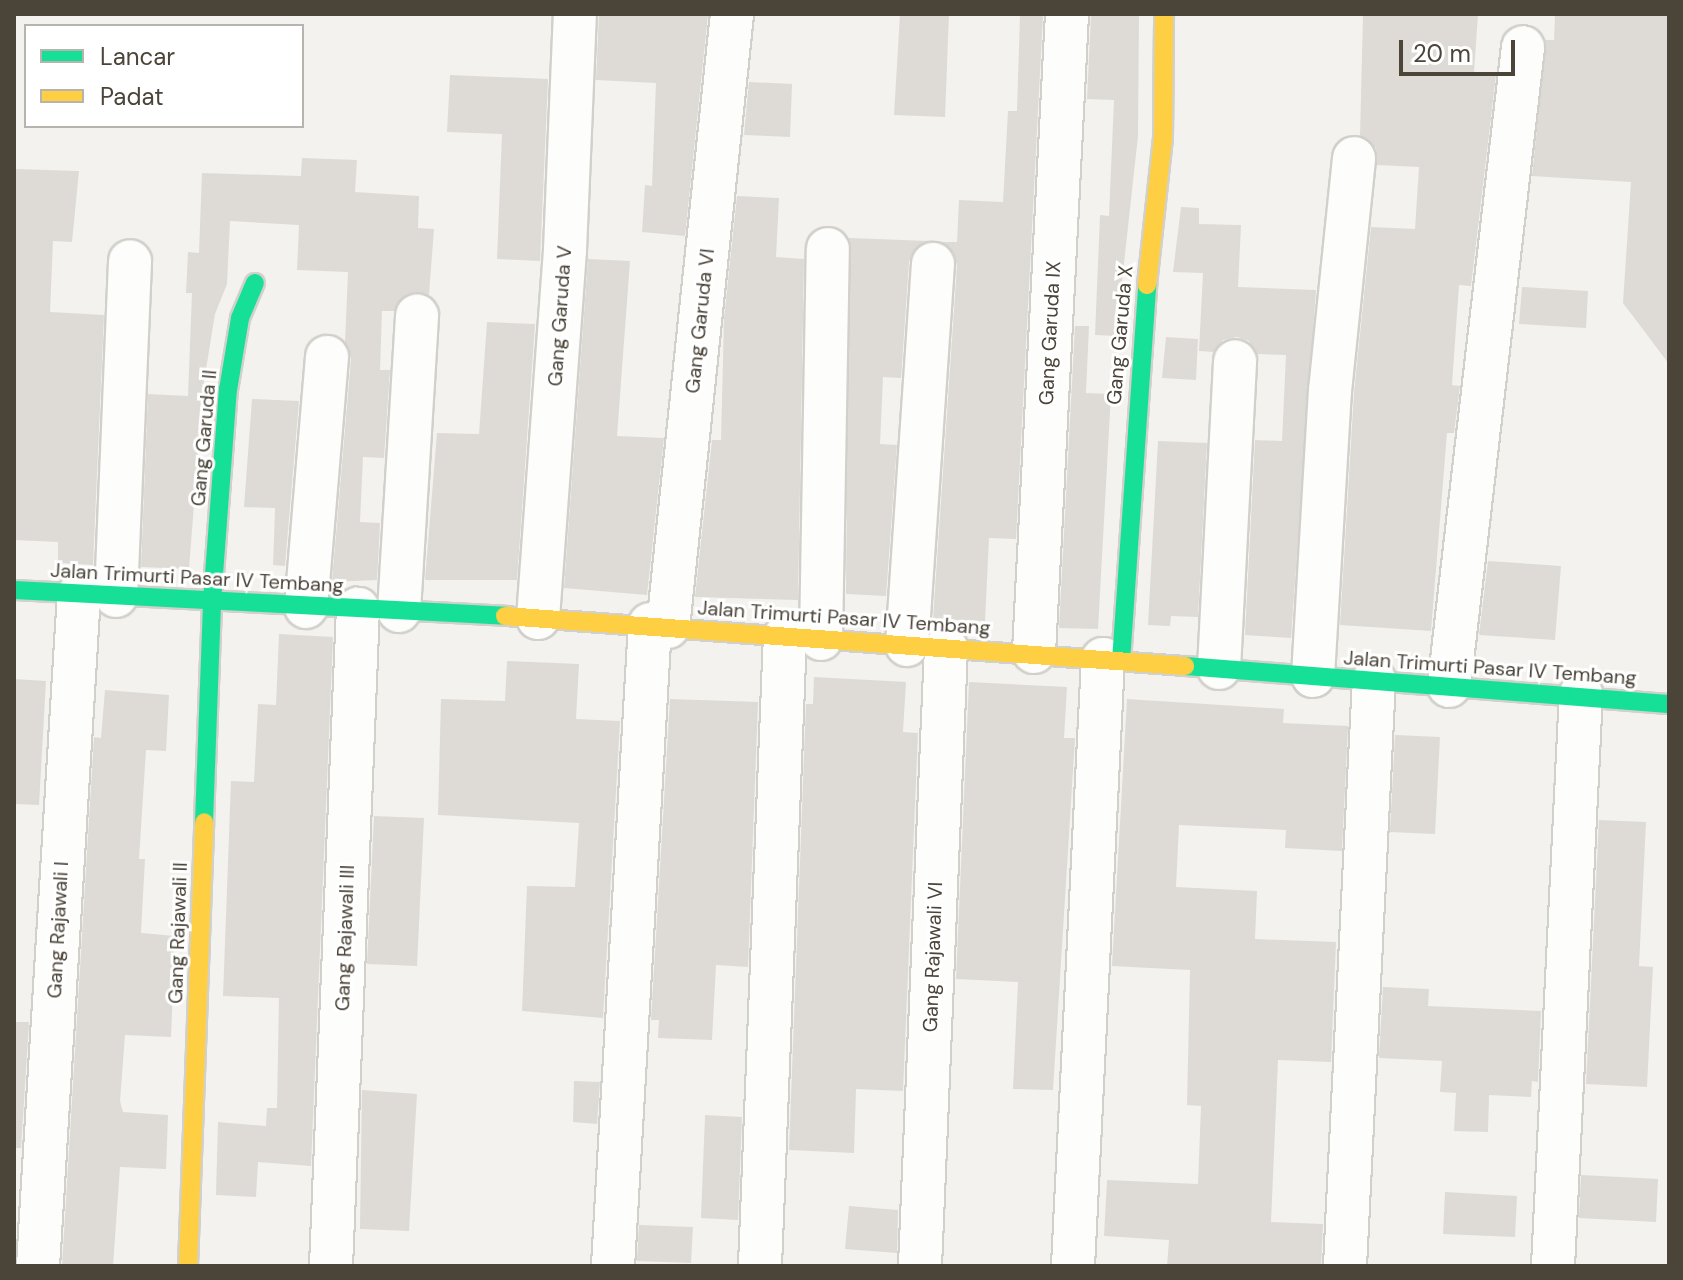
<!DOCTYPE html>
<html>
<head>
<meta charset="utf-8">
<style>
	body { margin:0 }
	#map { position:relative; width:1683px; height:1280px; overflow:hidden; background:#f4f2ee; font-family:"DM Sans",sans-serif }
	div>[style] { position:absolute }
	[style*='--x'] { left:calc(var(--x)*1px); top:calc(var(--y)*1px); width:calc(var(--w)*1px); rotate:calc(var(--a)*1deg) }
	.building>* { inset:0; background:#dedbd6 }
	.roads { filter:drop-shadow(2px 0 #d2d0cb) drop-shadow(-2px 0 #d2d0cb) drop-shadow(0 2px #d2d0cb) drop-shadow(0 -2px #d2d0cb) }
	.street>* { height:42px; margin:-21px; padding:0 21px; transform-origin:21px; border-radius:21px; background:#fdfdfc }
	.fast>* { height:18px; margin:-9px; padding:0 9px; transform-origin:9px; border-radius:9px; background:#16e098 }
	.slow>* { height:18px; margin:-9px; padding:0 9px; transform-origin:9px; border-radius:9px; background:#ffcf43 }
	span { translate:-50% -50%; white-space:nowrap; text-align:center; line-height:1.15; -webkit-text-stroke:6px #fff; paint-order:stroke }
	.street-label { font-size:20px; color:#4b4439 }
	.frame { position:absolute; inset:0; border:16px solid #4b4439; pointer-events:none }
	.legend { position:absolute; left:24px; top:24px; width:280px; height:104px; box-sizing:border-box; background:#fff; border:2px solid #b7b4b0; margin:0; padding:10px 14px; list-style:none; font-size:24px; color:#4b4439 }
	.legend li { display:flex; align-items:center; gap:16px; height:40px }
	.legend b { width:40px; border:2px solid #b7b4b0 }
	.scale { position:absolute; left:1399px; top:40px; width:116px; height:36px; box-sizing:border-box; border:4px solid #4b4439; border-top:0; padding-left:10px; font-size:24px; line-height:28px; white-space:nowrap; color:#4b4439; -webkit-text-stroke:6px #fff; paint-order:stroke }
</style>
</head>
<body>
<div id="map">
	<div class="building">
		<i style="clip-path:polygon(599px 14px,708px 14px,685px 236px,642px 232px,645px 185px,652px 186px,656px 83px,596px 80px)"></i>
		<i style="clip-path:polygon(900px 14px,949px 14px,945px 117px,894px 115px)"></i>
		<i style="clip-path:polygon(1020px 14px,1043px 14px,1016px 539px,989px 538px,985px 621px,933px 619px,957px 266px,954px 253px,939px 242px,957px 242px,959px 200px,1003px 202px,1008px 111px,1017px 111px)"></i>
		<i style="clip-path:polygon(1091px 14px,1139px 14px,1138px 136px,1116px 336px,1095px 335px,1100px 215px,1109px 216px,1114px 100px,1087px 99px)"></i>
		<i style="clip-path:polygon(1363px 14px,1478px 14px,1474px 73px,1496px 75px,1471px 286px,1459px 285px,1452px 385px,1460px 386px,1454px 433px,1447px 433px,1431px 631px,1340px 625px,1354px 393px,1371px 227px,1415px 229px,1419px 167px,1377px 165px,1376px 148px,1360px 136px)"></i>
		<i style="clip-path:polygon(1555px 14px,1669px 14px,1669px 364px,1623px 303px,1631px 182px,1532px 176px,1546px 40px,1554px 40px)"></i>
		<i style="clip-path:polygon(450px 75px,548px 79px,540px 261px,497px 259px,502px 134px,447px 132px)"></i>
		<i style="clip-path:polygon(749px 82px,792px 84px,790px 137px,744px 135px)"></i>
		<i style="clip-path:polygon(302px 158px,357px 160px,355px 192px,419px 196px,418px 228px,434px 229px,429px 295px,407px 294px,394px 311px,382px 311px,380px 370px,390px 370px,384px 458px,363px 457px,360px 522px,380px 523px,377px 580px,332px 582px,351px 359px,345px 342px,348px 272px,297px 270px,299px 225px,230px 221px,227px 284px,215px 314px,203px 388px,189px 569px,141px 567px,148px 394px,188px 396px,192px 293px,186px 293px,188px 252px,199px 253px,202px 173px,301px 176px)"></i>
		<i style="clip-path:polygon(14px 169px,79px 171px,72px 242px,53px 241px,50px 312px,104px 315px,93px 565px,58px 563px,58px 542px,14px 540px)"></i>
		<i style="clip-path:polygon(737px 196px,779px 198px,776px 257px,804px 259px,798px 600px,695px 597px,712px 440px,721px 440px,724px 319px)"></i>
		<i style="clip-path:polygon(1181px 207px,1199px 208px,1199px 224px,1241px 225px,1238px 287px,1316px 290px,1291px 638px,1245px 635px,1255px 440px,1282px 441px,1286px 355px,1257px 354px,1249px 341px,1237px 337px,1223px 340px,1214px 352px,1199px 351px,1203px 273px,1173px 272px)"></i>
		<i style="clip-path:polygon(849px 238px,929px 241px,914px 250px,909px 262px,901px 378px,883px 377px,880px 444px,897px 445px,886px 596px,846px 594px)"></i>
		<i style="clip-path:polygon(588px 259px,630px 261px,617px 436px,664px 438px,647px 595px,564px 588px)"></i>
		<i style="clip-path:polygon(1522px 287px,1588px 291px,1586px 328px,1519px 324px)"></i>
		<i style="clip-path:polygon(487px 322px,535px 324px,517px 580px,425px 580px,437px 433px,479px 434px)"></i>
		<i style="clip-path:polygon(1075px 326px,1089px 326px,1086px 393px,1111px 394px,1098px 629px,1059px 628px)"></i>
		<i style="clip-path:polygon(1166px 337px,1198px 339px,1196px 380px,1162px 378px)"></i>
		<i style="clip-path:polygon(252px 399px,299px 401px,285px 566px,273px 565px,275px 508px,244px 507px)"></i>
		<i style="clip-path:polygon(1158px 441px,1207px 443px,1198px 617px,1171px 616px,1170px 626px,1148px 625px)"></i>
		<i style="clip-path:polygon(1488px 561px,1561px 566px,1555px 640px,1479px 635px)"></i>
		<i style="clip-path:polygon(279px 634px,333px 637px,311px 1166px,258px 1162px,256px 1197px,216px 1195px,218px 1122px,266px 1126px,267px 1108px,277px 1108px,279px 998px,223px 996px,231px 781px,254px 782px,258px 704px,276px 705px)"></i>
		<i style="clip-path:polygon(507px 661px,579px 664px,576px 719px,620px 721px,603px 1018px,522px 1011px,527px 886px,575px 887px,579px 823px,438px 815px,441px 699px,505px 701px)"></i>
		<i style="clip-path:polygon(814px 677px,906px 682px,903px 732px,918px 733px,903px 1091px,856px 1089px,854px 1153px,789px 1150px,806px 704px,813px 704px)"></i>
		<i style="clip-path:polygon(14px 679px,46px 681px,39px 805px,14px 804px)"></i>
		<i style="clip-path:polygon(969px 682px,1067px 687px,1064px 738px,1075px 738px,1053px 1090px,1013px 1089px,1018px 982px,956px 979px)"></i>
		<i style="clip-path:polygon(105px 690px,169px 695px,166px 751px,146px 750px,139px 859px,145px 859px,141px 933px,175px 936px,171px 1037px,125px 1035px,120px 1101px,123px 1112px,168px 1115px,166px 1169px,120px 1167px,113px 1266px,62px 1266px,94px 737px,101px 738px)"></i>
		<i style="clip-path:polygon(670px 699px,758px 702px,748px 967px,716px 965px,712px 1040px,658px 1038px,659px 1020px,651px 1020px)"></i>
		<i style="clip-path:polygon(1127px 699px,1284px 709px,1283px 723px,1348px 726px,1342px 851px,1285px 848px,1286px 830px,1179px 825px,1176px 887px,1257px 891px,1255px 939px,1336px 942px,1331px 1062px,1278px 1060px,1271px 1222px,1323px 1224px,1321px 1266px,1167px 1266px,1169px 1240px,1104px 1236px,1107px 1180px,1198px 1184px,1201px 1106px,1187px 1105px,1190px 970px,1112px 966px)"></i>
		<i style="clip-path:polygon(1395px 735px,1440px 737px,1435px 834px,1390px 832px)"></i>
		<i style="clip-path:polygon(374px 816px,424px 818px,417px 966px,367px 964px)"></i>
		<i style="clip-path:polygon(1599px 820px,1646px 822px,1639px 966px,1653px 967px,1647px 1087px,1586px 1084px)"></i>
		<i style="clip-path:polygon(1383px 987px,1429px 989px,1428px 1006px,1541px 1011px,1538px 1082px,1532px 1081px,1531px 1097px,1489px 1095px,1488px 1132px,1454px 1131px,1456px 1093px,1440px 1092px,1442px 1061px,1379px 1058px)"></i>
		<i style="clip-path:polygon(14px 1022px,29px 1022px,21px 1148px,14px 1148px)"></i>
		<i style="clip-path:polygon(574px 1081px,600px 1082px,597px 1124px,573px 1122px)"></i>
		<i style="clip-path:polygon(362px 1090px,417px 1094px,409px 1231px,360px 1229px)"></i>
		<i style="clip-path:polygon(705px 1115px,742px 1117px,738px 1220px,701px 1218px)"></i>
		<i style="clip-path:polygon(1581px 1175px,1658px 1179px,1656px 1222px,1579px 1218px)"></i>
		<i style="clip-path:polygon(1445px 1192px,1517px 1196px,1515px 1237px,1443px 1234px)"></i>
		<i style="clip-path:polygon(849px 1206px,898px 1210px,897px 1253px,845px 1249px)"></i>
		<i style="clip-path:polygon(639px 1225px,693px 1227px,691px 1263px,637px 1261px)"></i>
	</div>
	<div class="roads">
		<div class="street">
			<i style="--x:116;--y:596;--w:335;--a:-87.6"></i>
			<i style="--x:306;--y:607;--w:251;--a:-85.2"></i>
			<i style="--x:399;--y:611;--w:296;--a:-86.5"></i>
			<i style="--x:538;--y:618;--w:369;--a:-85.8"></i>
			<i style="--x:565;--y:250;--w:236;--a:-87.6"></i>
			<i style="--x:668;--y:627;--w:616;--a:-84.04"></i>
			<i style="--x:821;--y:639;--w:390;--a:-89"></i>
			<i style="--x:907;--y:645;--w:382;--a:-86.1"></i>
			<i style="--x:1034;--y:652;--w:639;--a:-87.04"></i>
			<i style="--x:1219;--y:668;--w:307;--a:-87"></i>
			<i style="--x:1313;--y:676;--w:286;--a:-86.6"></i>
			<i style="--x:1330;--y:391;--w:234;--a:-84.1"></i>
			<i style="--x:1449;--y:686;--w:643;--a:-83.39"></i>
			<i style="--x:38;--y:1266;--w:673;--a:-86.51"></i>
			<i style="--x:331;--y:1266;--w:658;--a:-87.65"></i>
			<i style="--x:613;--y:1266;--w:643;--a:-86.7"></i>
			<i style="--x:760;--y:1266;--w:630;--a:-87.73"></i>
			<i style="--x:920;--y:1266;--w:619;--a:-87.59"></i>
			<i style="--x:1073;--y:1266;--w:608;--a:-87.17"></i>
			<i style="--x:1345;--y:1266;--w:587;--a:-87.17"></i>
			<i style="--x:1553;--y:1266;--w:573;--a:-87.2"></i>
		</div>
		<div class="fast">
			<i style="--x:14;--y:590;--w:492;--a:3"></i>
			<i style="--x:1121;--y:661;--w:377;--a:-86"></i>
			<i style="--x:1185;--y:666;--w:485;--a:4.5"></i>
			<i style="--x:204;--y:822;--w:221;--a:-87.9"></i>
			<i style="--x:212;--y:601;--w:212;--a:-85.7"></i>
			<i style="--x:228;--y:390;--w:73;--a:-80.5"></i>
			<i style="--x:240;--y:318;--w:38;--a:-67"></i>
		</div>
		<div class="slow">
			<i style="--x:1147;--y:285;--w:149;--a:-83.8"></i>
			<i style="--x:1163;--y:137;--w:123;--a:-89.5"></i>
			<i style="--x:505;--y:616;--w:682;--a:4.21"></i>
			<i style="--x:188;--y:1266;--w:444;--a:-87.9"></i>
		</div>
	</div>
	<div class="street-label">
		<span style="left:560px;top:316px;rotate:-86deg">Gang Garuda V</span>
		<span style="left:700px;top:321px;rotate:-84deg">Gang Garuda VI</span>
		<span style="left:1050px;top:333px;rotate:-87deg">Gang Garuda IX</span>
		<span style="left:1120px;top:335px;rotate:-85deg">Gang Garuda X</span>
		<span style="left:204px;top:438px;rotate:-85deg">Gang Garuda II</span>
		<span style="left:197px;top:578px;rotate:3deg">Jalan Trimurti Pasar IV Tembang</span>
		<span style="left:844px;top:618px;rotate:4deg">Jalan Trimurti Pasar IV Tembang</span>
		<span style="left:1490px;top:668px;rotate:4deg">Jalan Trimurti Pasar IV Tembang</span>
		<span style="left:58px;top:930px;rotate:-87deg">Gang Rajawali I</span>
		<span style="left:178px;top:933px;rotate:-88deg">Gang Rajawali II</span>
		<span style="left:345px;top:938px;rotate:-88deg">Gang Rajawali III</span>
		<span style="left:933px;top:957px;rotate:-88deg">Gang Rajawali VI</span>
	</div>
	<div class="frame"></div>
	<ul class="legend">
	<li><b style="height:10px;background:#16e098"></b>Lancar</li>
	<li><b style="height:10px;background:#ffcf43"></b>Padat</li>
	</ul>
	<div class="scale">20 m</div>
</div>
</body>
</html>
